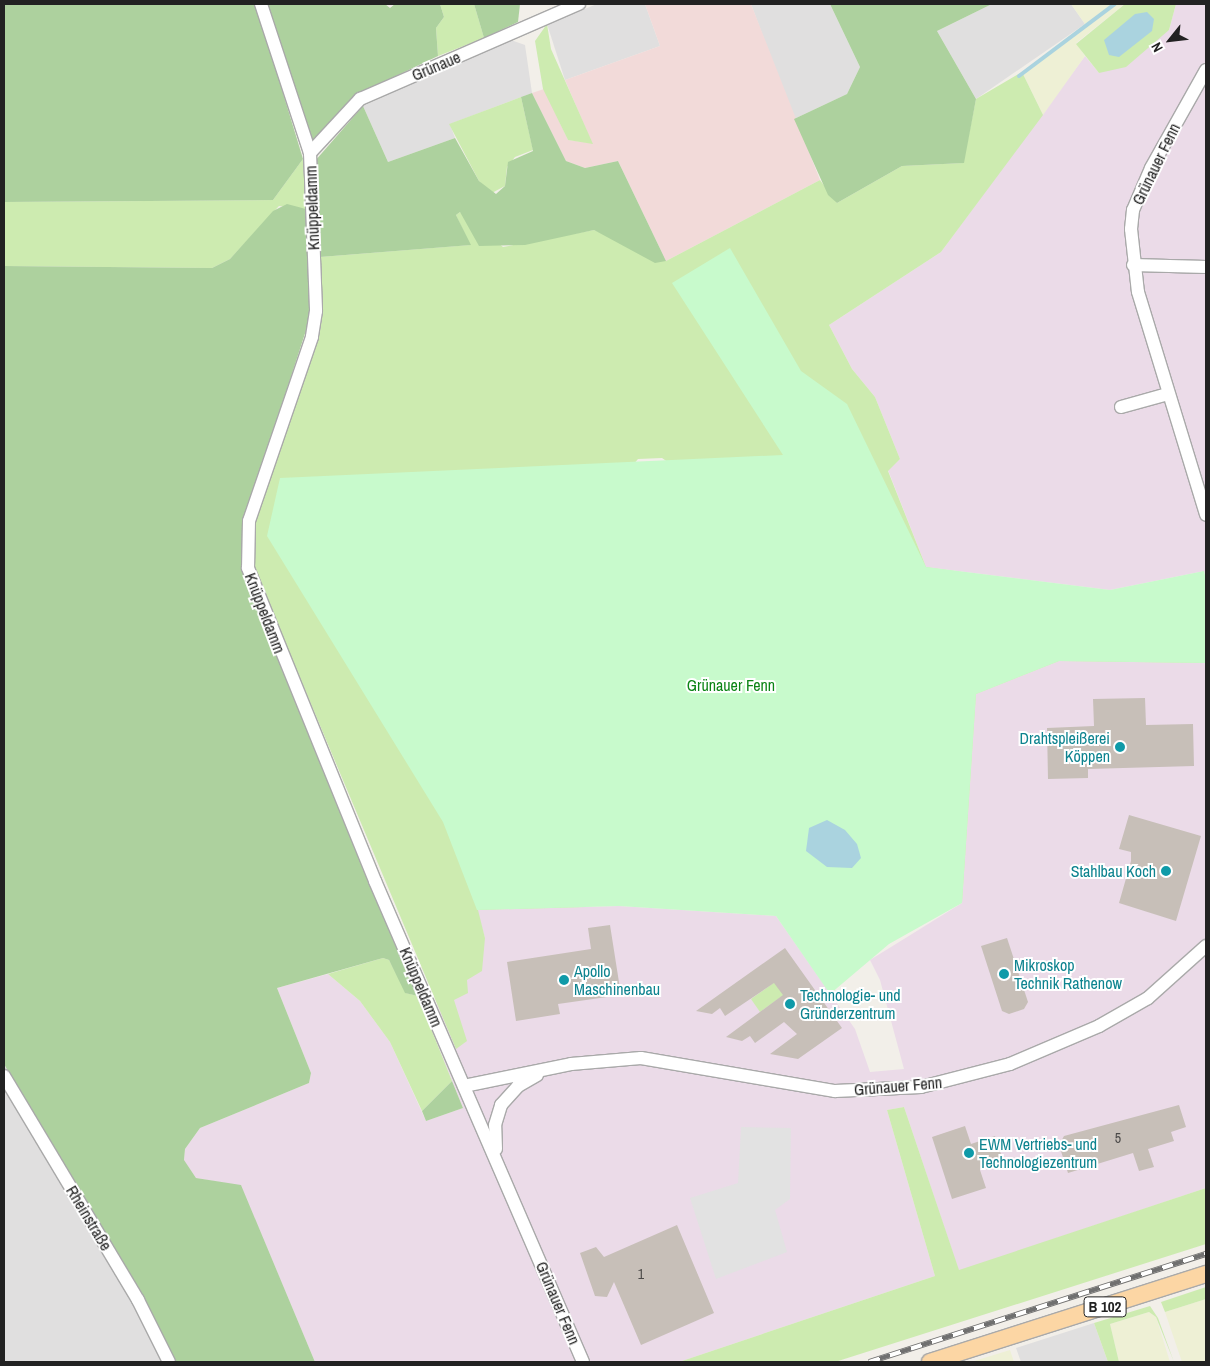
<!DOCTYPE html>
<html>
<head>
<meta charset="utf-8">
<style>
	body { margin:0 }
	#map { position:relative; width:1210px; height:1366px; overflow:hidden; background:#f2efe9; font-family:"Archivo Narrow",sans-serif }
	div>[style] { position:absolute }
	[style*='--x'] { left:calc(var(--x)*1px); top:calc(var(--y)*1px); width:calc(var(--w)*1px); rotate:calc(var(--a)*1deg) }
	.residential>* { inset:0; background:#e0dfdf }
	.commercial>* { inset:0; background:#f2dad9 }
	.industrial>* { inset:0; background:#ebdbe8 }
	.farmland>* { inset:0; background:#eef0d5 }
	.grass>* { inset:0; background:#cdebb0 }
	.forest>* { inset:0; background:#add19e }
	.park>* { inset:0; background:#c8facc }
	.parking>* { inset:0; background:#e2e2e2 }
	.water>* { inset:0; background:#aad3df }
	.stream>* { height:4px; margin:-2px; padding:0 2px; transform-origin:2px; border-radius:2px; background:#aad3df }
	.building>* { inset:0; background:#c7bfb8 }
	.roads { filter:drop-shadow(1px 0 #a9a9a9) drop-shadow(-1px 0 #a9a9a9) drop-shadow(0 1px #a9a9a9) drop-shadow(0 -1px #a9a9a9) }
	.minor>* { height:12px; margin:-6px; padding:0 6px; transform-origin:6px; border-radius:6px; background:#fff }
	.major>* { height:16px; margin:-8px; padding:0 8px; transform-origin:8px; border-radius:8px; background:#fcd6a4 }
	.rail>* { height:5.5px; margin-top:-2.75px; transform-origin:0; background:repeating-linear-gradient(90deg,#fff 0 11px,#707070 0 22px); box-sizing:border-box; border-block:1px solid #707070 }
	.dots>* { width:14px; height:14px; translate:-50% -50%; box-sizing:border-box; border:2px solid #fff; border-radius:50% }
	span { translate:-50% -50%; white-space:nowrap; text-align:center; line-height:1.15; -webkit-text-stroke:4px #fff; paint-order:stroke }
	.number-label { font-size:14px; color:#4b4948 }
	.number-label span { -webkit-text-stroke-width:0 }
	.shield-label span { padding:1px 4px; background:#fff; border:1px solid; border-radius:4px; -webkit-text-stroke-width:0 }
	.shield-label { font-size:15px; color:#222; font-weight:700 }
	.street-label { font-size:16px; color:#222 }
	.park-label { font-size:16px; color:#0c8416 }
	.culture-label { font-size:16px; color:#0d838f }
	.right { translate:-100% -50%; text-align:right }
	.left { translate:0 -50%; text-align:left }
	.frame { position:absolute; inset:0; border:5px solid #222; pointer-events:none }
	.north { position:absolute; left:1145px; top:15px; width:50px; height:50px; -webkit-text-stroke:4px #fff; paint-order:stroke; rotate:241deg; font-size:14px; font-weight:700; line-height:20px; text-align:center; color:#222 }
	.north::after { content:''; display:block; margin:auto; width:18px; height:22px; background:#222; clip-path:polygon(50% 0,100% 100%,50% 72%,0 100%) }
</style>
</head>
<body>
<div id="map">
	<div class="residential">
		<i style="clip-path:polygon(597px 4px,645px 4px,660px 46px,565px 80px,547px 24px)"></i>
		<i style="clip-path:polygon(751px 4px,830px 4px,860px 67px,847px 94px,794px 119px)"></i>
		<i style="clip-path:polygon(992px 4px,1071px 4px,1085px 24px,976px 99px,937px 31px)"></i>
		<i style="clip-path:polygon(508px 39px,525px 45px,532px 93px,450px 124px,455px 138px,388px 162px,363px 106px)"></i>
		<i style="clip-path:polygon(4px 1064px,142px 1300px,174px 1362px,4px 1362px)"></i>
		<i style="clip-path:polygon(1094px 1323px,1108px 1362px,1021px 1362px,1016px 1348px)"></i>
	</div>
	<div class="commercial">
		<i style="clip-path:polygon(645px 4px,751px 4px,820px 180px,666px 261px,618px 161px,585px 168px,566px 161px,532px 93px,544px 89px,568px 140px,592px 143px,565px 80px,660px 46px)"></i>
	</div>
	<div class="industrial">
		<i style="clip-path:polygon(1176px 4px,1206px 4px,1206px 579px,1204px 571px,1110px 590px,926px 567px,888px 470px,900px 459px,875px 397px,852px 369px,829px 325px,941px 252px,1085px 56px,1099px 73px,1169px 30px)"></i>
		<i style="clip-path:polygon(1059px 661px,1206px 663px,1206px 1188px,959px 1271px,904px 1107px,887px 1110px,935px 1276px,679px 1362px,315px 1362px,241px 1186px,196px 1178px,184px 1161px,185px 1149px,200px 1128px,309px 1083px,311px 1073px,277px 988px,328px 974px,360px 1001px,390px 1042px,426px 1121px,463px 1108px,423px 1009px,454px 999px,467px 980px,485px 938px,477px 910px,619px 906px,776px 916px,855px 1029px,870px 1072px,904px 1069px,880px 980px,870px 960px,962px 903px,976px 694px)"></i>
	</div>
	<div class="farmland">
		<i style="clip-path:polygon(1071px 4px,1125px 4px,1076px 43px,1085px 56px,1043px 115px,1022px 72px,1085px 24px)"></i>
		<i style="clip-path:polygon(1206px 1299px,1206px 1362px,1182px 1362px,1165px 1312px)"></i>
		<i style="clip-path:polygon(1149px 1312px,1156px 1317px,1170px 1362px,1119px 1362px,1110px 1324px)"></i>
		<i style="clip-path:polygon(1010px 1350px,1014px 1362px,971px 1362px)"></i>
	</div>
	<div class="grass">
		<i style="clip-path:polygon(440px 4px,474px 4px,484px 38px,438px 56px,436px 28px,444px 17px)"></i>
		<i style="clip-path:polygon(1125px 4px,1176px 4px,1169px 30px,1126px 67px,1099px 73px,1076px 44px)"></i>
		<i style="clip-path:polygon(547px 24px,551px 49px,593px 144px,568px 140px,543px 89px,535px 41px)"></i>
		<i style="clip-path:polygon(1022px 72px,1043px 115px,941px 252px,829px 325px,852px 369px,875px 397px,900px 459px,888px 471px,926px 567px,1074px 588px,1090px 619px,1204px 571px,1206px 663px,1059px 661px,976px 694px,962px 903px,734px 507px,662px 458px,638px 459px,626px 473px,586px 907px,478px 910px,485px 938px,482px 971px,467px 980px,468px 993px,454px 1000px,467px 1041px,456px 1049px,253px 566px,255px 517px,319px 337px,323px 311px,320px 257px,470px 245px,456px 215px,460px 212px,503px 247px,594px 230px,666px 261px,820px 180px,837px 203px,902px 166px,963px 163px,976px 99px)"></i>
		<i style="clip-path:polygon(521px 97px,533px 150px,515px 157px,507px 167px,505px 186px,490px 194px,479px 181px,449px 124px)"></i>
		<i style="clip-path:polygon(303px 159px,306px 209px,279px 206px,230px 259px,212px 268px,4px 266px,4px 202px,273px 200px)"></i>
		<i style="clip-path:polygon(383px 958px,389px 960px,406px 993px,418px 996px,452px 1081px,422px 1111px,390px 1042px,360px 1001px,328px 974px)"></i>
		<i style="clip-path:polygon(779px 979px,788px 992px,760px 1012px,751px 999px)"></i>
		<i style="clip-path:polygon(904px 1107px,959px 1270px,1206px 1188px,1206px 1244px,835px 1362px,679px 1362px,935px 1276px,887px 1110px)"></i>
		<i style="clip-path:polygon(1206px 1287px,1206px 1299px,1165px 1312px,1161px 1302px)"></i>
		<i style="clip-path:polygon(1150px 1306px,1158px 1318px,1174px 1362px,1156px 1317px,1149px 1312px,1110px 1324px,1119px 1362px,1108px 1362px,1094px 1323px)"></i>
	</div>
	<div class="forest">
		<i style="clip-path:polygon(4px 4px,256px 4px,303px 159px,273px 200px,4px 202px)"></i>
		<i style="clip-path:polygon(267px 4px,385px 4px,390px 8px,395px 4px,440px 4px,444px 17px,436px 28px,438px 56px,356px 95px,313px 142px)"></i>
		<i style="clip-path:polygon(474px 4px,520px 4px,518px 22px,484px 38px)"></i>
		<i style="clip-path:polygon(830px 4px,992px 4px,937px 31px,976px 99px,964px 163px,902px 166px,837px 203px,828px 195px,794px 119px,847px 94px,860px 67px)"></i>
		<i style="clip-path:polygon(532px 93px,566px 161px,585px 168px,618px 161px,666px 261px,655px 263px,594px 230px,525px 245px,479px 246px,460px 212px,456px 215px,471px 245px,320px 257px,315px 161px,363px 106px,388px 162px,455px 138px,479px 181px,496px 194px,505px 186px,508px 162px,533px 151px,521px 97px)"></i>
		<i style="clip-path:polygon(287px 204px,306px 209px,312px 312px,245px 518px,243px 567px,418px 996px,405px 993px,389px 960px,383px 958px,277px 988px,311px 1073px,309px 1083px,200px 1128px,185px 1149px,184px 1160px,196px 1178px,241px 1185px,315px 1362px,174px 1362px,4px 1064px,4px 266px,212px 268px,230px 259px,273px 211px)"></i>
		<i style="clip-path:polygon(452px 1081px,463px 1108px,426px 1121px,422px 1111px)"></i>
	</div>
	<div class="park">
		<i style="clip-path:polygon(730px 248px,801px 371px,847px 404px,926px 567px,1110px 590px,1204px 571px,1206px 579px,1206px 663px,1059px 661px,976px 694px,962px 903px,889px 944px,830px 994px,776px 916px,619px 906px,477px 910px,443px 822px,267px 536px,280px 478px,783px 455px,672px 283px)"></i>
	</div>
	<div class="parking">
		<i style="clip-path:polygon(741px 1127px,791px 1128px,790px 1199px,775px 1210px,787px 1252px,716px 1279px,690px 1198px,738px 1183px)"></i>
	</div>
	<div class="water">
		<i style="clip-path:polygon(1147px 12px,1154px 19px,1152px 31px,1119px 57px,1109px 55px,1104px 40px,1135px 14px)"></i>
		<i style="clip-path:polygon(827px 820px,845px 830px,857px 844px,861px 858px,852px 868px,827px 867px,806px 851px,809px 828px)"></i>
	</div>
	<div class="stream">
		<i style="--x:1019;--y:76;--w:120;--a:-36.9"></i>
	</div>
	<div class="building">
		<i style="clip-path:polygon(1145px 698px,1146px 725px,1193px 724px,1194px 766px,1088px 769px,1088px 778px,1048px 779px,1047px 728px,1094px 726px,1093px 699px)"></i>
		<i style="clip-path:polygon(1129px 815px,1201px 836px,1176px 921px,1119px 903px,1131px 861px,1131px 852px,1119px 849px)"></i>
		<i style="clip-path:polygon(610px 925px,621px 995px,558px 1004px,560px 1014px,516px 1021px,507px 962px,591px 949px,588px 928px)"></i>
		<i style="clip-path:polygon(1007px 938px,1028px 1002px,1024px 1009px,1009px 1014px,1002px 1011px,981px 946px)"></i>
		<i style="clip-path:polygon(785px 948px,842px 1028px,798px 1059px,770px 1054px,797px 1034px,784px 1022px,755px 1043px,750px 1036px,742px 1041px,726px 1037px,783px 995px,774px 983px,725px 1016px,720px 1008px,712px 1014px,696px 1011px)"></i>
		<i style="clip-path:polygon(1179px 1105px,1186px 1127px,1171px 1132px,1174px 1141px,1148px 1149px,1154px 1167px,1139px 1171px,1133px 1153px,1068px 1173px,1059px 1145px,1064px 1136px)"></i>
		<i style="clip-path:polygon(965px 1126px,971px 1144px,995px 1136px,1004px 1163px,980px 1170px,986px 1188px,952px 1199px,932px 1137px)"></i>
		<i style="clip-path:polygon(677px 1225px,714px 1313px,641px 1345px,614px 1282px,607px 1297px,595px 1296px,580px 1253px,596px 1247px,604px 1257px)"></i>
	</div>
	<div class="roads">
		<div class="minor">
			<i style="--x:261;--y:4;--w:157;--a:71.8"></i>
			<i style="--x:310;--y:153;--w:158;--a:87.8"></i>
			<i style="--x:316;--y:311;--w:26;--a:99"></i>
			<i style="--x:312;--y:337;--w:194;--a:108.9"></i>
			<i style="--x:249;--y:521;--w:47;--a:91.2"></i>
			<i style="--x:248;--y:568;--w:338;--a:67.9"></i>
			<i style="--x:375;--y:881;--w:524;--a:66.61"></i>
			<i style="--x:1206;--y:70;--w:112;--a:119.3"></i>
			<i style="--x:1151;--y:168;--w:46;--a:113.2"></i>
			<i style="--x:1133;--y:210;--w:19;--a:96"></i>
			<i style="--x:1131;--y:229;--w:63;--a:83.7"></i>
			<i style="--x:1138;--y:292;--w:233;--a:73"></i>
			<i style="--x:310;--y:153;--w:74;--a:-47.2"></i>
			<i style="--x:360;--y:99;--w:239;--a:-23.5"></i>
			<i style="--x:1133;--y:265;--w:73;--a:1.6"></i>
			<i style="--x:1121;--y:407;--w:49;--a:-15.5"></i>
			<i style="--x:4;--y:1076;--w:261;--a:59.1"></i>
			<i style="--x:138;--y:1300;--w:69;--a:63.4"></i>
			<i style="--x:464;--y:1086;--w:109;--a:-11.6"></i>
			<i style="--x:571;--y:1064;--w:70;--a:-4.9"></i>
			<i style="--x:641;--y:1058;--w:197;--a:9.7"></i>
			<i style="--x:835;--y:1091;--w:86;--a:-2.7"></i>
			<i style="--x:921;--y:1087;--w:92;--a:-14.5"></i>
			<i style="--x:1010;--y:1064;--w:97;--a:-23.1"></i>
			<i style="--x:1099;--y:1026;--w:56;--a:-29.7"></i>
			<i style="--x:1148;--y:998;--w:78;--a:-41.9"></i>
			<i style="--x:496;--y:1149;--w:24;--a:-92"></i>
			<i style="--x:495;--y:1125;--w:21;--a:-73"></i>
			<i style="--x:501;--y:1105;--w:25;--a:-48"></i>
			<i style="--x:518;--y:1086;--w:22;--a:-30"></i>
		</div>
		<div class="major">
			<i style="--x:930;--y:1362;--w:290;--a:-17.7"></i>
		</div>
	</div>
	<div class="rail">
		<i style="--x:869;--y:1362;--w:354;--a:-17.8"></i>
	</div>
	<div class="dots">
		<i style="left:1120px;top:747px;background:#0f9aa8"></i>
		<i style="left:1166px;top:871px;background:#0f9aa8"></i>
		<i style="left:1004px;top:974px;background:#0f9aa8"></i>
		<i style="left:564px;top:980px;background:#0f9aa8"></i>
		<i style="left:790px;top:1004px;background:#0f9aa8"></i>
		<i style="left:969px;top:1153px;background:#0f9aa8"></i>
	</div>
	<div class="number-label">
		<span style="left:1118px;top:1138px">5</span>
		<span style="left:641px;top:1274px">1</span>
	</div>
	<div class="shield-label">
		<span style="left:1105px;top:1307px">B 102</span>
	</div>
	<div class="street-label">
		<span style="left:436px;top:66px;rotate:-23deg">Grünaue</span>
		<span style="left:1156px;top:164px;rotate:-64deg">Grünauer Fenn</span>
		<span style="left:312px;top:208px;rotate:-92deg">Knüppeldamm</span>
		<span style="left:265px;top:613px;rotate:69deg">Knüppeldamm</span>
		<span style="left:421px;top:987px;rotate:67deg">Knüppeldamm</span>
		<span style="left:898px;top:1086px;rotate:-5deg">Grünauer Fenn</span>
		<span style="left:89px;top:1218px;rotate:59deg">Rheinstraße</span>
		<span style="left:558px;top:1303px;rotate:67deg">Grünauer Fenn</span>
	</div>
	<div class="park-label">
		<span style="left:731px;top:685px">Grünauer Fenn</span>
	</div>
	<div class="culture-label">
		<span class="right" style="left:1110px;top:747px">Drahtspleißerei<br>Köppen</span>
		<span class="right" style="left:1156px;top:871px">Stahlbau Koch</span>
		<span class="left" style="left:1014px;top:974px">Mikroskop<br>Technik Rathenow</span>
		<span class="left" style="left:574px;top:980px">Apollo<br>Maschinenbau</span>
		<span class="left" style="left:800px;top:1004px">Technologie- und<br>Gründerzentrum</span>
		<span class="left" style="left:979px;top:1153px">EWM Vertriebs- und<br>Technologiezentrum</span>
	</div>
	<div class="frame"></div>
	<div class="north">N</div>
</div>
</body>
</html>
